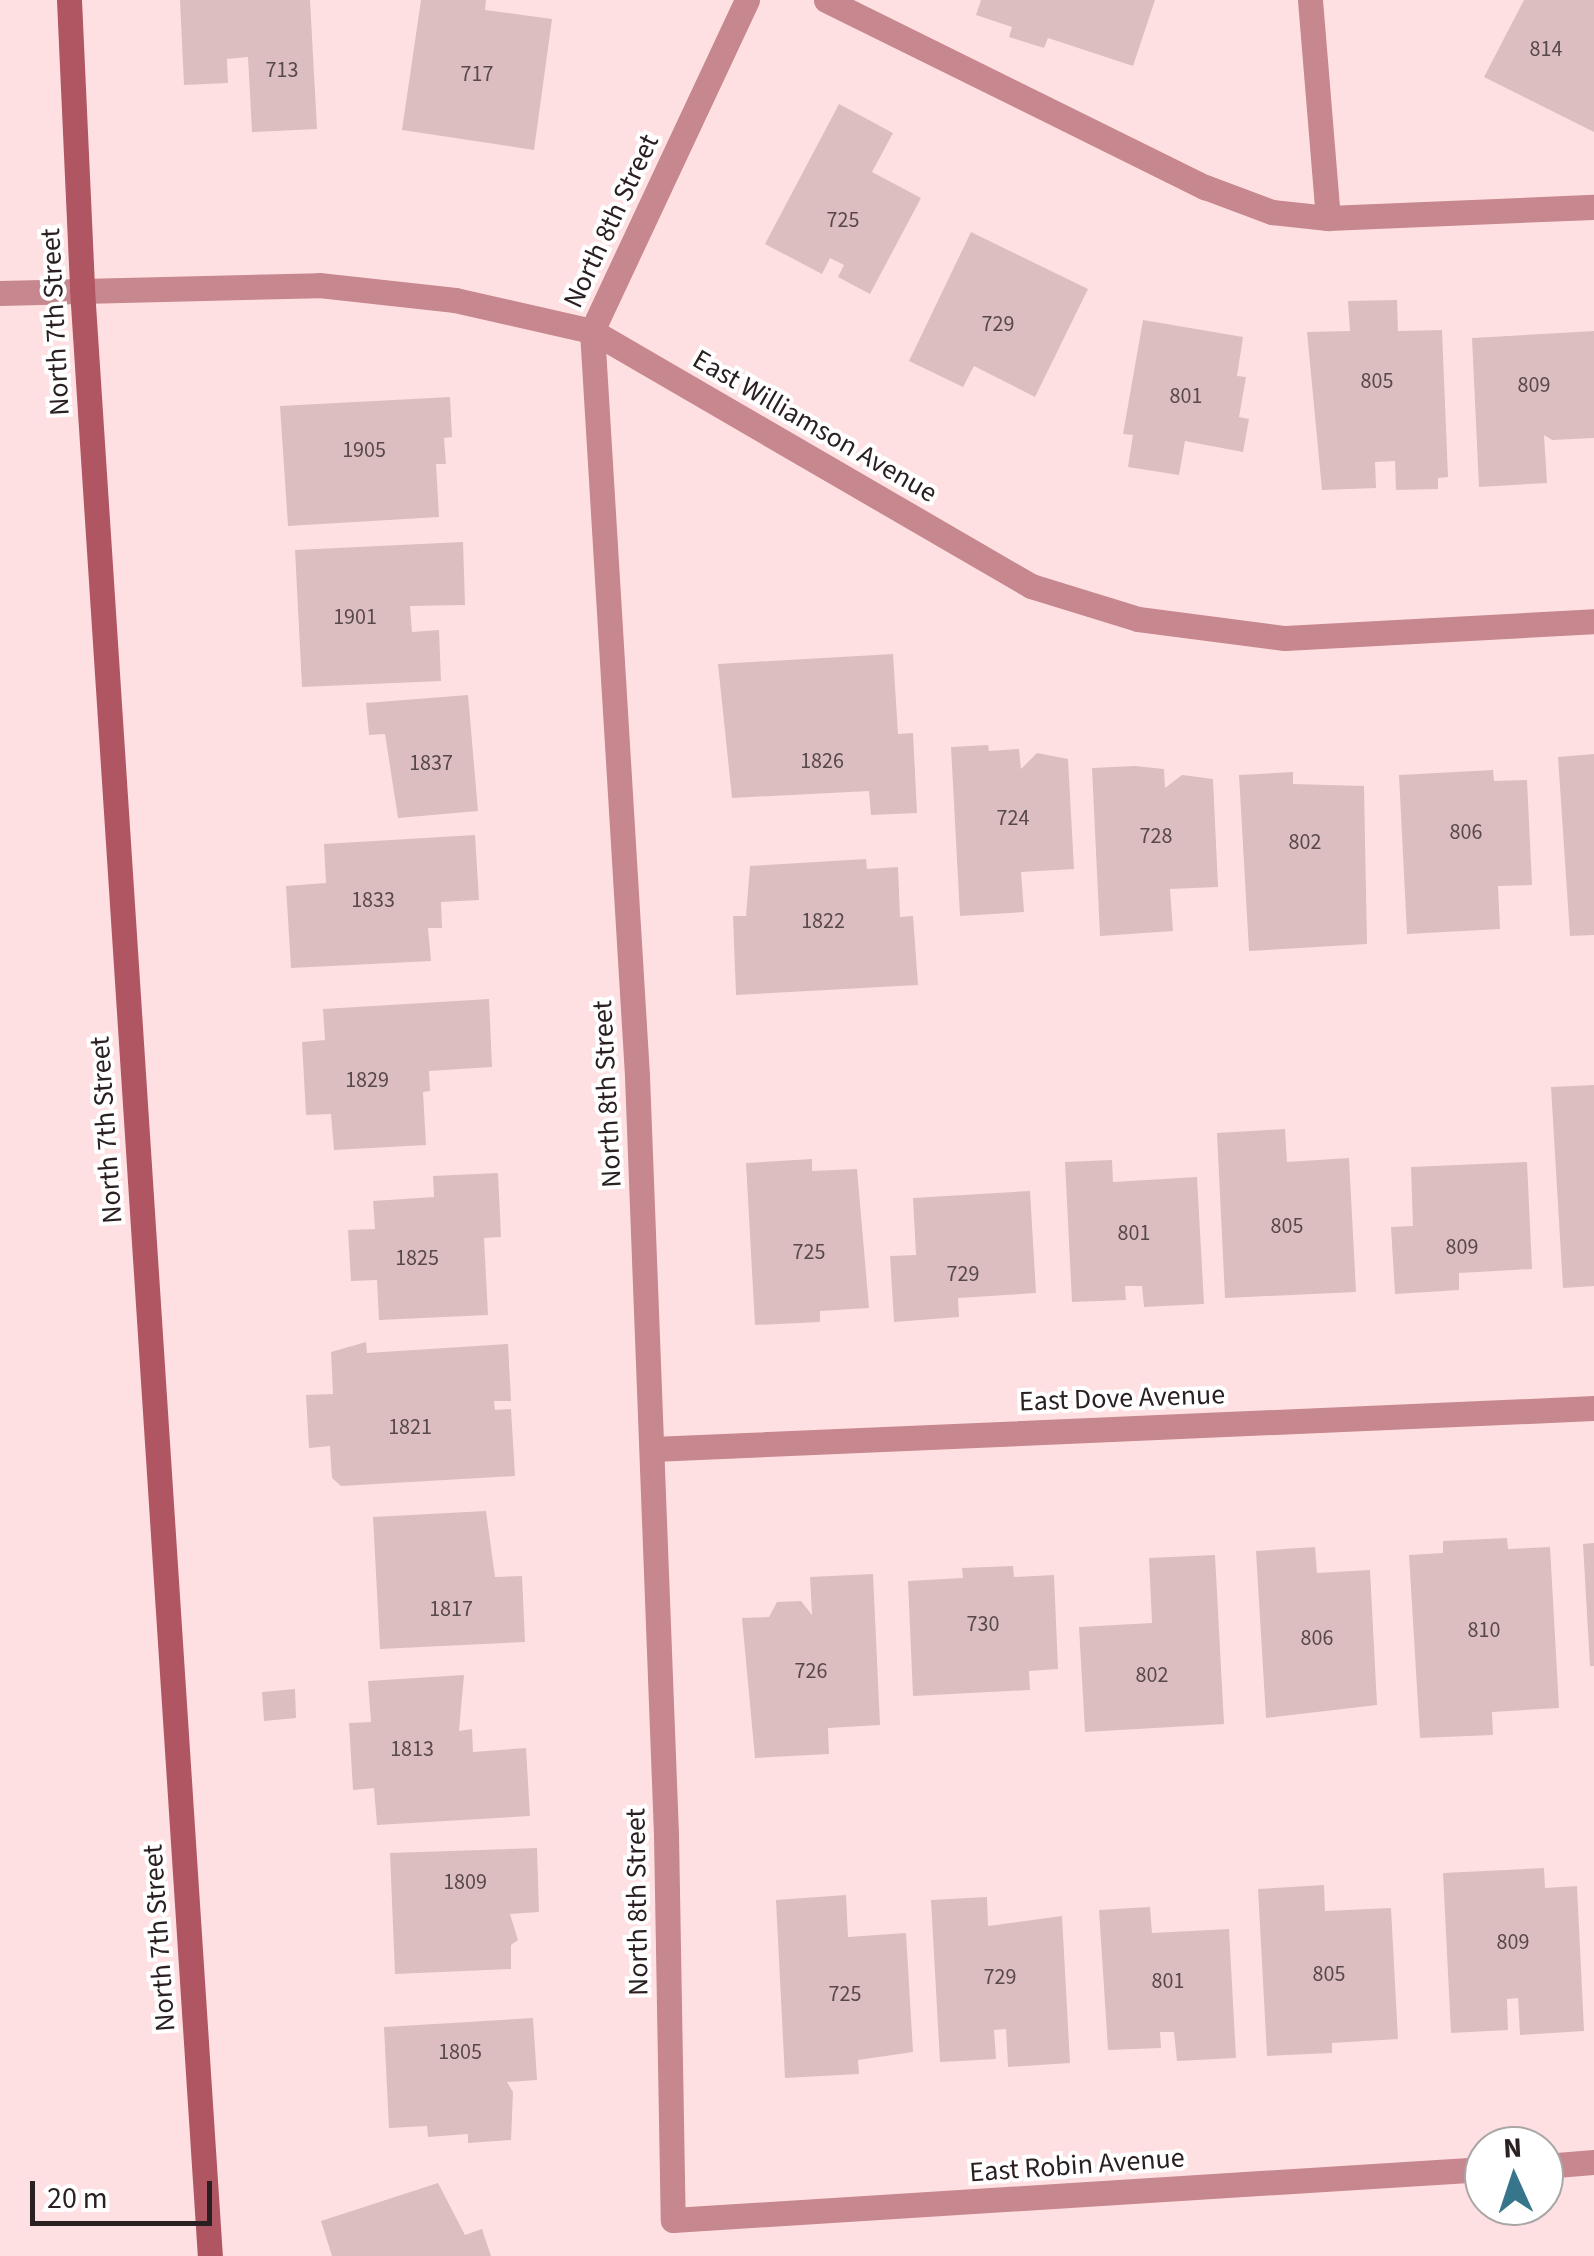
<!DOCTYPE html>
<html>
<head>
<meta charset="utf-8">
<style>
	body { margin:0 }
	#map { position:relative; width:1594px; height:2256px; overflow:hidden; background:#ffe0e2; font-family:"Source Sans 3",sans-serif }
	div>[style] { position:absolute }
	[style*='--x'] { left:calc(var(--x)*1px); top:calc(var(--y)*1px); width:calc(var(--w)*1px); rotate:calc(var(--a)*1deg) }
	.building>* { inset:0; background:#dcbec0 }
	.lane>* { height:25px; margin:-12.5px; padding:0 12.5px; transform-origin:12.5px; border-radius:12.5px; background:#c6888e }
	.street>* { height:25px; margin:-12.5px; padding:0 12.5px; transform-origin:12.5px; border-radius:12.5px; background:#c6888e }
	.secondary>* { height:25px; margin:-12.5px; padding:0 12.5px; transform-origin:12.5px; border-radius:12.5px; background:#b05662 }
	span { translate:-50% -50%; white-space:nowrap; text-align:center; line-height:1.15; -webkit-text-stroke:8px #fff; paint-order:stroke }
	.number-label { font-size:22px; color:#574849 }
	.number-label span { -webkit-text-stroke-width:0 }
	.street-label { font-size:28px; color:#2b2021 }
	.north { position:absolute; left:1464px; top:2126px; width:100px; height:100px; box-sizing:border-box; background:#fff; border:2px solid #aaa6a6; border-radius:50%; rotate:357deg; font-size:28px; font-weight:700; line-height:40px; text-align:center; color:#2b2021 }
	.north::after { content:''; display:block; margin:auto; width:35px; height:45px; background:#37758a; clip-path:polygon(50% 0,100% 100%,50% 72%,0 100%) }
	.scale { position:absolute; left:30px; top:2181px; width:182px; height:45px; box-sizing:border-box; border:5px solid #2b2021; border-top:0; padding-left:12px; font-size:30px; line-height:35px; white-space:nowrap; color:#2b2021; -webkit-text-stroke:8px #fff; paint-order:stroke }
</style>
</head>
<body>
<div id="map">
	<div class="building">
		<i style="clip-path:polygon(180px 0,310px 0,317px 129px,252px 132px,248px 57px,227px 59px,228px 83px,184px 85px)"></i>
		<i style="clip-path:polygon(421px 0,486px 0,485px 10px,552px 19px,534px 150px,402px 130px)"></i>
		<i style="clip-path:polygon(981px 0,1155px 0,1133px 66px,1048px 38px,1044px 48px,1009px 37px,1012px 27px,976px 15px)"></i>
		<i style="clip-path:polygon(1524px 0,1594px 0,1594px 132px,1484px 77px)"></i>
		<i style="clip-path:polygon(839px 104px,893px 133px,872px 172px,921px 198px,870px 294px,838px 277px,844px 265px,830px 258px,822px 274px,765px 244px)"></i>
		<i style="clip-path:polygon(971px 232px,1088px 289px,1035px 397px,974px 366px,963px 387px,909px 361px)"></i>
		<i style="clip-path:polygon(1397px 300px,1398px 331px,1442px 330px,1448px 477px,1438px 478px,1438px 489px,1396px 490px,1395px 461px,1375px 462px,1376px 488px,1322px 490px,1307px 332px,1350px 331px,1348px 301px)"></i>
		<i style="clip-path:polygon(1143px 320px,1243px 337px,1237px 376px,1246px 377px,1239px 417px,1249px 419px,1243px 452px,1185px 441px,1179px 475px,1128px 467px,1133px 435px,1123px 434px)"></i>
		<i style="clip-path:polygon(1594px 331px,1594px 438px,1552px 440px,1544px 435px,1547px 483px,1479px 487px,1472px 338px)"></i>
		<i style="clip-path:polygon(450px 397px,452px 437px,444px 438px,446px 464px,436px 464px,439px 517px,288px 526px,280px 406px)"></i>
		<i style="clip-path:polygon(463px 542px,465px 605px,410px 606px,412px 632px,439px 630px,441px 681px,302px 687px,295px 550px)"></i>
		<i style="clip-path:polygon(893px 654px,898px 734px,913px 733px,917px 813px,871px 815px,869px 791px,732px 798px,718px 664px)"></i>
		<i style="clip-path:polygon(468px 695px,478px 811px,398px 818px,385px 734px,369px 735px,366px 703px)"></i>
		<i style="clip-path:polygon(988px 745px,989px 751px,1019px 749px,1021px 769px,1037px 753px,1068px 759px,1074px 869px,1021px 872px,1024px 912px,960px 916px,951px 747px)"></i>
		<i style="clip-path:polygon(1594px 754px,1594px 935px,1570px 936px,1558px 757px)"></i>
		<i style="clip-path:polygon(1135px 766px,1164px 769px,1165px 788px,1182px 775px,1213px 779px,1218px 887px,1170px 889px,1173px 931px,1100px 936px,1092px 768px)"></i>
		<i style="clip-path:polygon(1493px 770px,1494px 781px,1527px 780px,1532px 885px,1498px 886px,1500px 929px,1407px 934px,1399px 775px)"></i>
		<i style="clip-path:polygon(1293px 772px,1293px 784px,1364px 786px,1367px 944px,1249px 951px,1239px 775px)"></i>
		<i style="clip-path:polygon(475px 835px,479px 900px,441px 902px,442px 928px,428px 928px,431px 961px,291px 968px,286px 886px,326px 883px,324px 844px)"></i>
		<i style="clip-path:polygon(866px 859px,867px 869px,898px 867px,900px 917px,913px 916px,918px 985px,736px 995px,733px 916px,746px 916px,750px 866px)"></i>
		<i style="clip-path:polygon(489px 999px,492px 1067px,429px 1071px,430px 1091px,423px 1092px,426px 1145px,334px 1150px,331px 1114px,306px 1115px,302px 1042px,325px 1040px,323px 1009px)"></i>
		<i style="clip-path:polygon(1594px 1085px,1594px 1286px,1563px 1288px,1551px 1087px)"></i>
		<i style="clip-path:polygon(1285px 1129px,1287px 1162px,1349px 1158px,1356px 1292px,1225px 1298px,1217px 1133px)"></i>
		<i style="clip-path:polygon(812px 1159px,812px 1171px,857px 1169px,869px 1308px,820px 1311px,820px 1322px,755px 1325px,746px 1163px)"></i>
		<i style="clip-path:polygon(1112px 1160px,1113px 1182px,1197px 1177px,1204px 1304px,1144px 1307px,1142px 1286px,1125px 1286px,1126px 1300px,1072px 1302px,1065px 1162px)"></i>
		<i style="clip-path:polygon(1527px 1162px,1532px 1269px,1459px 1273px,1459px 1290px,1395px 1294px,1391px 1227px,1413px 1226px,1411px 1167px)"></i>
		<i style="clip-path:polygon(498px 1173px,501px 1237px,484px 1238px,488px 1315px,379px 1320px,377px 1280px,351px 1281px,348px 1230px,375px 1229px,373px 1201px,434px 1197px,433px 1176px)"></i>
		<i style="clip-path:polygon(1030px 1191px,1036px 1293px,958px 1298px,959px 1317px,894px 1322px,890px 1256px,916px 1255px,913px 1198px)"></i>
		<i style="clip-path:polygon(366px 1342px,367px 1353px,508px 1344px,511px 1401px,494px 1401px,495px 1410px,511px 1409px,515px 1476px,341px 1486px,332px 1478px,330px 1446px,309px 1448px,306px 1395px,333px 1394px,331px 1352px)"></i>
		<i style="clip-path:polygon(486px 1511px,495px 1577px,522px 1576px,525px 1642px,380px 1649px,373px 1517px)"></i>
		<i style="clip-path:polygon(1507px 1538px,1508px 1549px,1550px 1547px,1559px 1708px,1492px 1712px,1493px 1735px,1420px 1738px,1409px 1555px,1443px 1553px,1443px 1541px)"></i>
		<i style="clip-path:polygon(1594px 1543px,1594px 1666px,1590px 1666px,1583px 1544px)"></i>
		<i style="clip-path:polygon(1315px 1547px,1317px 1573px,1370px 1570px,1377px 1705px,1266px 1718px,1256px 1551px)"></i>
		<i style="clip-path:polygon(1215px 1555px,1224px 1724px,1085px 1732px,1079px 1627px,1152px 1623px,1149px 1558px)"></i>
		<i style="clip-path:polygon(1013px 1566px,1014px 1577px,1054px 1575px,1058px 1669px,1029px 1671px,1030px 1690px,913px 1696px,908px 1581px,963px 1578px,962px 1568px)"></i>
		<i style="clip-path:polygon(873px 1574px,880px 1725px,828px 1728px,829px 1754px,755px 1758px,742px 1618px,769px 1617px,777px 1602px,801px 1601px,812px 1615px,810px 1577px)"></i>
		<i style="clip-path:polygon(464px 1675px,459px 1731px,472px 1729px,473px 1752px,526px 1748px,530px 1816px,377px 1825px,374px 1788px,353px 1790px,349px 1723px,371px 1722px,368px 1681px)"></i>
		<i style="clip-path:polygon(295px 1689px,296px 1718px,264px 1721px,262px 1692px)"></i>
		<i style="clip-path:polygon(537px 1848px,539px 1912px,510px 1914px,518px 1940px,511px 1945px,511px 1969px,395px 1974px,390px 1853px)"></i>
		<i style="clip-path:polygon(1544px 1868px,1545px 1888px,1577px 1886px,1584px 2031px,1520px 2035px,1518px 1998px,1507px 1999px,1508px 2030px,1451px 2033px,1443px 1873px)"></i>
		<i style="clip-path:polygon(1324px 1885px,1325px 1911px,1391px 1908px,1398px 2039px,1332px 2043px,1332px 2053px,1267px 2056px,1258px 1889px)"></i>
		<i style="clip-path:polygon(846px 1895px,848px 1937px,906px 1933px,913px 2052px,858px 2060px,859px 2074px,785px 2078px,776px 1900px)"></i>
		<i style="clip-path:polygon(987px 1897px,988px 1926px,1062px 1916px,1070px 2063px,1008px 2067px,1006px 2029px,994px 2030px,996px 2059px,940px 2062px,931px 1900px)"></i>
		<i style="clip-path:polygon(1150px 1907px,1152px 1933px,1229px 1929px,1236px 2058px,1177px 2061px,1174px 2032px,1160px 2032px,1161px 2048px,1108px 2050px,1099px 1910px)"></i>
		<i style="clip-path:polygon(533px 2018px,537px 2080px,507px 2082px,513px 2092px,511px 2140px,468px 2143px,468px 2134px,428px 2137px,427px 2126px,389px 2128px,384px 2027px)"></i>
		<i style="clip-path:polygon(438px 2183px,465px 2235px,482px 2229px,491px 2256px,332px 2256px,321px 2221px)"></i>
	</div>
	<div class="lane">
		<i style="--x:826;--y:0;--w:423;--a:26.3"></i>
		<i style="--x:1205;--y:187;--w:72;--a:20.5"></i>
		<i style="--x:1272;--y:212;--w:56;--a:6.1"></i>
		<i style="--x:1328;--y:218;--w:266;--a:-2.4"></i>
		<i style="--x:1310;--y:0;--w:219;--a:85.3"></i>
	</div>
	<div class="street">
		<i style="--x:747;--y:0;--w:365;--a:115.1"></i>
		<i style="--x:592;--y:331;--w:746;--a:86.54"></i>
		<i style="--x:637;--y:1076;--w:759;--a:87.81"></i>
		<i style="--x:666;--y:1834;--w:386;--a:89"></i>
		<i style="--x:673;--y:2220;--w:813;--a:-3.6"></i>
		<i style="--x:0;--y:293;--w:319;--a:-1.4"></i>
		<i style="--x:319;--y:285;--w:137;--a:6.3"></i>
		<i style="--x:455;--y:300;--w:140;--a:12.8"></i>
		<i style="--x:592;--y:331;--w:508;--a:30.15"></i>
		<i style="--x:1031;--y:586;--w:112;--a:17.1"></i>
		<i style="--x:1138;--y:619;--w:148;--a:7.4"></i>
		<i style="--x:1285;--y:638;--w:309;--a:-3.1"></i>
		<i style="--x:653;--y:1449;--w:942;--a:-2.49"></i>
		<i style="--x:1544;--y:2166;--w:50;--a:-4.6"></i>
	</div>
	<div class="secondary">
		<i style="--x:69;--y:0;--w:289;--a:87.4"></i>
		<i style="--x:82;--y:289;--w:1971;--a:86.28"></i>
	</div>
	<div class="number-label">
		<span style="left:1546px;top:50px">814</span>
		<span style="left:282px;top:71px">713</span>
		<span style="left:477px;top:75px">717</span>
		<span style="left:843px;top:221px">725</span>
		<span style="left:998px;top:325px">729</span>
		<span style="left:1377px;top:382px">805</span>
		<span style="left:1534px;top:386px">809</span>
		<span style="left:1186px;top:397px">801</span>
		<span style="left:364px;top:451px">1905</span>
		<span style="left:355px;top:618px">1901</span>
		<span style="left:822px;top:762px">1826</span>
		<span style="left:431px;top:764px">1837</span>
		<span style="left:1013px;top:819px">724</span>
		<span style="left:1466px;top:833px">806</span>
		<span style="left:1156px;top:837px">728</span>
		<span style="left:1305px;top:843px">802</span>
		<span style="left:373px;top:901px">1833</span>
		<span style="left:823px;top:922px">1822</span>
		<span style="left:367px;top:1081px">1829</span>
		<span style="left:1287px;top:1227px">805</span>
		<span style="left:1134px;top:1234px">801</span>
		<span style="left:1462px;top:1248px">809</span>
		<span style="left:809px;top:1253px">725</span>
		<span style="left:417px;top:1259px">1825</span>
		<span style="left:963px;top:1275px">729</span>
		<span style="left:410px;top:1428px">1821</span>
		<span style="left:451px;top:1610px">1817</span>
		<span style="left:983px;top:1625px">730</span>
		<span style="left:1484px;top:1631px">810</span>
		<span style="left:1317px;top:1639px">806</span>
		<span style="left:811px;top:1672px">726</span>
		<span style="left:1152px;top:1676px">802</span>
		<span style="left:412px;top:1750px">1813</span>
		<span style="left:465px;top:1883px">1809</span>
		<span style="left:1513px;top:1943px">809</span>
		<span style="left:1329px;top:1975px">805</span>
		<span style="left:1000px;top:1978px">729</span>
		<span style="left:1168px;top:1982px">801</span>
		<span style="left:845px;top:1995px">725</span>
		<span style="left:460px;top:2053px">1805</span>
	</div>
	<div class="street-label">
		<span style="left:611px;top:221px;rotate:-65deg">North 8th Street</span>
		<span style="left:55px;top:322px;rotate:-93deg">North 7th Street</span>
		<span style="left:815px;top:426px;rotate:30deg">East Williamson Avenue</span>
		<span style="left:607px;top:1094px;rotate:-93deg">North 8th Street</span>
		<span style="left:106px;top:1130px;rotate:-94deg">North 7th Street</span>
		<span style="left:1122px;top:1398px;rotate:-2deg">East Dove Avenue</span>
		<span style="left:637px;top:1902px;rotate:-91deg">North 8th Street</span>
		<span style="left:159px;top:1938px;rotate:-94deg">North 7th Street</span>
		<span style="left:1077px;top:2165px;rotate:-4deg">East Robin Avenue</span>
	</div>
	<div class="north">N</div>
	<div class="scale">20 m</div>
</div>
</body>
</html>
